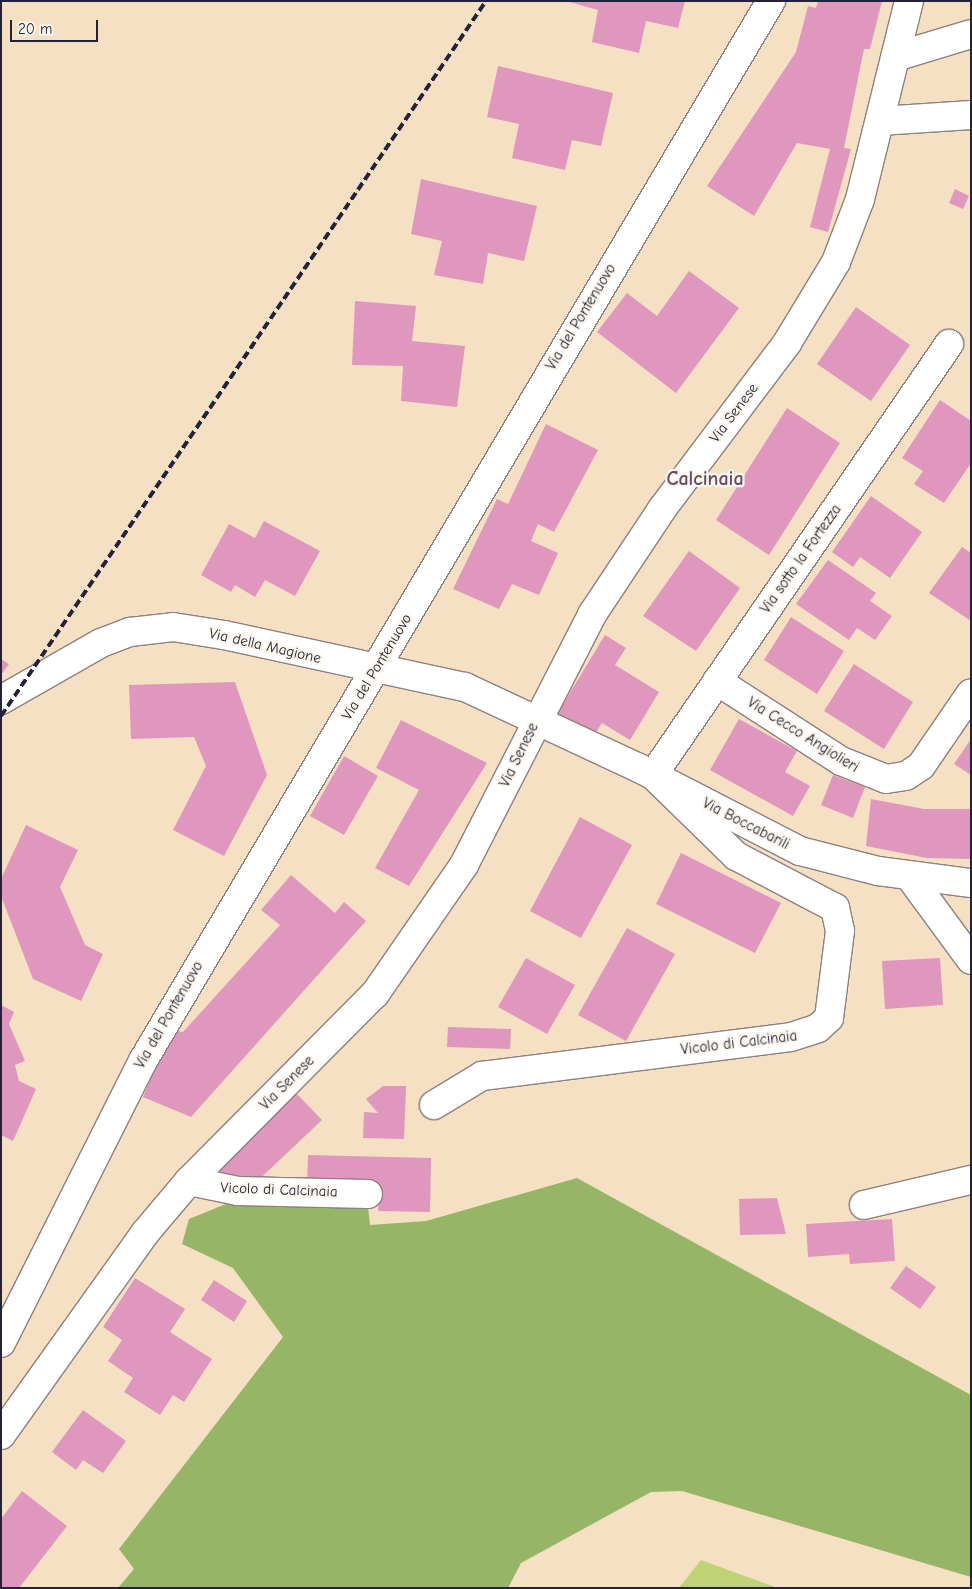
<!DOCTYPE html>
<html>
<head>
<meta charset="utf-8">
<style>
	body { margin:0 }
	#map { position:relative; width:972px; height:1589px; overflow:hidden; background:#f5e0c4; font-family:"Comic Neue",sans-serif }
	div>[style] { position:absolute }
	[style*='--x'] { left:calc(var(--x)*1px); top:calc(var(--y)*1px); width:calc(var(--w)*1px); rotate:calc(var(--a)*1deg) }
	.green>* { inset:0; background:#bfd376 }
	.forest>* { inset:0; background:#97b567 }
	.building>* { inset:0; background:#df97bd }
	.roads { filter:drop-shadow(1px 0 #8c8180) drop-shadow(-1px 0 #8c8180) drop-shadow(0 1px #8c8180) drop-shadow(0 -1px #8c8180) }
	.minor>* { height:28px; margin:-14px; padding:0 14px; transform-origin:14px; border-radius:14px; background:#fff }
	.major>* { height:28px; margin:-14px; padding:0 14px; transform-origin:14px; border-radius:14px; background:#fff }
	.rail>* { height:4px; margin-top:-2px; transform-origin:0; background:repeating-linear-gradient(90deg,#22223b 0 8px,transparent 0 12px) }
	span { translate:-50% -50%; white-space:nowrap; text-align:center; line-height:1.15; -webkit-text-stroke:4.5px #fbf7ec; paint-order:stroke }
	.street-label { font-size:15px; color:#22223b }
	.district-label { font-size:20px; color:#644b68; font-weight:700 }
	.frame { position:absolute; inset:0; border:2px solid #22223b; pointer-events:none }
	.scale { position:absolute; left:10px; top:20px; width:88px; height:22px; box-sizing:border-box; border:2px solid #22223b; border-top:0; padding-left:6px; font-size:15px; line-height:18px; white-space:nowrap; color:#22223b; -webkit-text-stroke:4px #fbf7ec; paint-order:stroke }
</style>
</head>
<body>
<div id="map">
	<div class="green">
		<i style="clip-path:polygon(701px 1560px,778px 1588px,679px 1588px)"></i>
	</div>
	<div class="forest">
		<i style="clip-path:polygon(577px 1178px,971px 1395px,971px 1577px,682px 1491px,651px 1492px,521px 1563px,508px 1588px,118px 1588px,134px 1569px,119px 1549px,283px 1337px,233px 1268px,182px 1244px,189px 1219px,243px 1197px,367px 1198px,370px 1225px,426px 1221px)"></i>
	</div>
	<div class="building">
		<i style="clip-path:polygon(566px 1px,685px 1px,678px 28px,646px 21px,639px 53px,592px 42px,598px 10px)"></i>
		<i style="clip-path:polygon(818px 1px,882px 1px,870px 49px,864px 49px,844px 148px,851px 149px,828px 232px,810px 227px,830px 149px,797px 143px,754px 216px,707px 186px,796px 52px,808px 6px,816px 8px)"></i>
		<i style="clip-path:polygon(498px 66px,613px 93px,601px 146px,572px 140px,565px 170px,512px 158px,519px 124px,487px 117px)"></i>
		<i style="clip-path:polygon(421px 179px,537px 206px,524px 261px,488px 253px,483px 284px,434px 275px,442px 241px,411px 234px)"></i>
		<i style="clip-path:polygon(955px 189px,969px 196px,963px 209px,949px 203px)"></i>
		<i style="clip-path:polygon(689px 271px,739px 308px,676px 393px,597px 332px,627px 293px,657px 316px)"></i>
		<i style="clip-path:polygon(355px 301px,416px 306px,412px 341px,465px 346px,457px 407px,401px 401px,403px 366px,352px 365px)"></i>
		<i style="clip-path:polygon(856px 307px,910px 345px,871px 401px,817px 364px)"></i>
		<i style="clip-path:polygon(940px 400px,971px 421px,971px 463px,944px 503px,914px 484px,923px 471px,902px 458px)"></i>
		<i style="clip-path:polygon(787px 408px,840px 443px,769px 555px,716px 520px)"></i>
		<i style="clip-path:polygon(546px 424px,598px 450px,554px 532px,538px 524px,531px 541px,558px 553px,539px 595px,512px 584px,499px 609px,453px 589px,497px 499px,508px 504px)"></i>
		<i style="clip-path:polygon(871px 496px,922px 532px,890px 578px,860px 557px,853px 567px,832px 552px)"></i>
		<i style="clip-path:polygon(264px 521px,320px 551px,295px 596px,265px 580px,255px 597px,235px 585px,231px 592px,201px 575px,229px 524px,255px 538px)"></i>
		<i style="clip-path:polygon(962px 547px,971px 553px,971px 621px,929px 593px)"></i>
		<i style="clip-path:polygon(689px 551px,740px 588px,696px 651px,643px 616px)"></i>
		<i style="clip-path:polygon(828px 560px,876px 593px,870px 601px,892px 616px,875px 640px,857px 628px,849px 640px,796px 604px)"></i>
		<i style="clip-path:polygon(791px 617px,844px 651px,817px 694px,764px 660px)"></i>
		<i style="clip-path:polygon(605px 635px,626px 648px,615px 665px,659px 692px,630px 740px,602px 723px,593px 737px,557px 714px)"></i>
		<i style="clip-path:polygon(1px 659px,9px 664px,1px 675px)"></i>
		<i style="clip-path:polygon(854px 664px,913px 702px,884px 749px,824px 711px)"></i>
		<i style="clip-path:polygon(235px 682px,267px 775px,224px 856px,173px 830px,206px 766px,194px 737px,131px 739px,129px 685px)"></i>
		<i style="clip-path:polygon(739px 719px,797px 751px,785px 772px,810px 786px,793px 816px,710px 770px)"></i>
		<i style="clip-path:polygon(401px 720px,487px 763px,409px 886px,375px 868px,419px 790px,376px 768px)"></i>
		<i style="clip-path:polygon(971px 739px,971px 775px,954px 764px)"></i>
		<i style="clip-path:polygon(344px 756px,378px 776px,344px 835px,310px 816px)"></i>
		<i style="clip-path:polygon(833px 775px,865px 787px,853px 818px,821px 805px)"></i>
		<i style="clip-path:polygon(871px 799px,924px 809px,971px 809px,971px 859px,927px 858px,866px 846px)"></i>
		<i style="clip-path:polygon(580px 817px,632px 845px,581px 938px,530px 911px)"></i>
		<i style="clip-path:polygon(26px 825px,78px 850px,60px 887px,85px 945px,103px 954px,81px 1001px,33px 979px,1px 896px,1px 879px)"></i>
		<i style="clip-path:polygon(681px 853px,781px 903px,755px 953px,656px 904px)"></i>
		<i style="clip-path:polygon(291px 875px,335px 913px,344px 902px,366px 921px,191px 1117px,143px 1097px,171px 1030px,183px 1032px,280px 925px,261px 910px)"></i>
		<i style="clip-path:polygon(627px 928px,675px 954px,626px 1041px,578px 1015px)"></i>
		<i style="clip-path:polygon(526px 958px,575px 985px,547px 1034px,498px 1007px)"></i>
		<i style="clip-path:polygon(940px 958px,943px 1005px,885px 1009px,882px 961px)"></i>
		<i style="clip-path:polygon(1px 1005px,14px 1012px,9px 1024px,25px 1061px,15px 1065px,19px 1081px,36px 1089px,13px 1141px,1px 1135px)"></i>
		<i style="clip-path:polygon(448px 1027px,511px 1029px,510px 1049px,447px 1047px)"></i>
		<i style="clip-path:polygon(383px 1086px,406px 1086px,404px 1139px,363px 1138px,364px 1112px,378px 1113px,366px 1099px)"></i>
		<i style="clip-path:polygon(296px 1093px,322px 1120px,249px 1189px,211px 1176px)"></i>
		<i style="clip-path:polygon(308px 1155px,431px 1158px,430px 1212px,378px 1211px,379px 1189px,307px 1187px)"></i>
		<i style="clip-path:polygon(777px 1198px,786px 1234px,740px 1235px,739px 1199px)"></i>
		<i style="clip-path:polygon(892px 1219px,895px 1261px,850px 1264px,849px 1254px,808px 1257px,806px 1224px)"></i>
		<i style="clip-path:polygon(906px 1266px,936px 1287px,920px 1309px,890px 1288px)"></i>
		<i style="clip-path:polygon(135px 1278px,185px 1309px,170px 1332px,212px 1359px,184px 1402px,173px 1395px,160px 1415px,124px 1392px,133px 1378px,108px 1361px,122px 1340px,103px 1327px)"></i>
		<i style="clip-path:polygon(214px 1280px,247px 1301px,234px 1322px,201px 1300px)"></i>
		<i style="clip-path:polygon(83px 1410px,126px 1441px,103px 1473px,83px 1460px,76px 1470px,52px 1452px)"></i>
		<i style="clip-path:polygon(22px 1491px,67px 1526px,19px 1588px,1px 1588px,1px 1519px)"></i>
	</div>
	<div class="roads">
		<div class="minor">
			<i style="--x:895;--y:57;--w:79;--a:-16.8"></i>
			<i style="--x:880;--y:121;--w:91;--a:-3.8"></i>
			<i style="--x:717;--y:681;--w:148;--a:32.8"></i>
			<i style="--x:841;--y:761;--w:48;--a:21.8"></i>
			<i style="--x:886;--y:779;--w:20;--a:-9"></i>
			<i style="--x:906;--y:776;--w:18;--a:-34"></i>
			<i style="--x:921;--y:766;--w:88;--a:-55.6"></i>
			<i style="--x:1;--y:700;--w:115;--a:-29.7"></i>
			<i style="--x:101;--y:643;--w:31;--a:-21"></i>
			<i style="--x:130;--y:632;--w:43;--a:-6.6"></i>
			<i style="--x:173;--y:627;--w:52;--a:8.9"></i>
			<i style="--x:224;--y:635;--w:247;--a:12.2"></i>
			<i style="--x:465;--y:687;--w:192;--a:25"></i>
			<i style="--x:639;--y:768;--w:181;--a:27.3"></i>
			<i style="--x:800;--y:851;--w:81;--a:14.4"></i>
			<i style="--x:878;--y:871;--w:94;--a:7.4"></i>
			<i style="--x:910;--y:877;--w:103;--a:53.7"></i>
			<i style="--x:434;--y:1105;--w:56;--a:-31.1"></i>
			<i style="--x:482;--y:1076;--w:311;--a:-7.2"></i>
			<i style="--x:791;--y:1037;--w:28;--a:-18"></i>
			<i style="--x:818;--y:1028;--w:15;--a:-42"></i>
			<i style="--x:829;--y:1018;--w:88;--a:-82.8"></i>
			<i style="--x:840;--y:931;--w:24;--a:-102"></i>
			<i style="--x:835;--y:908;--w:112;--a:-152.3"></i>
			<i style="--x:736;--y:856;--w:116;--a:-135.7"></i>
			<i style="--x:653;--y:775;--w:523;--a:-55.52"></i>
			<i style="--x:189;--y:1181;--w:50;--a:11.5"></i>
			<i style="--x:238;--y:1191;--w:130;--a:1.3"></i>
			<i style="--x:864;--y:1205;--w:110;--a:-13.2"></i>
		</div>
		<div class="major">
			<i style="--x:1;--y:1343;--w:318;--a:-63.3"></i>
			<i style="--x:144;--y:1059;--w:1230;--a:-59.35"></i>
			<i style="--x:1;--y:1435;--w:248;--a:-54.5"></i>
			<i style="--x:145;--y:1233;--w:68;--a:-49.8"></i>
			<i style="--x:189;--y:1181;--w:264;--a:-45.2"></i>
			<i style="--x:375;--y:994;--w:157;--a:-55.4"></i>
			<i style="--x:464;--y:865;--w:283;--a:-62.9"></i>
			<i style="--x:593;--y:613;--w:125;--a:-56.4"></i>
			<i style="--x:662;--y:509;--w:208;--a:-53"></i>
			<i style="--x:787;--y:343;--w:95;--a:-58.8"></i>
			<i style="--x:836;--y:262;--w:67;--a:-69.1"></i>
			<i style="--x:860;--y:199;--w:204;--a:-76.1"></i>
		</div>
	</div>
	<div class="rail">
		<i style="--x:1;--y:716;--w:864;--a:-55.85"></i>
	</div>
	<div class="street-label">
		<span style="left:581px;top:317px;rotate:-59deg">Via del Pontenuovo</span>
		<span style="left:734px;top:413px;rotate:-53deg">Via Senese</span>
		<span style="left:801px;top:559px;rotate:-55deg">Via sotto la Fortezza</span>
		<span style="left:265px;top:646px;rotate:13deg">Via della Magione</span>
		<span style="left:377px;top:667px;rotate:-59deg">Via del Pontenuovo</span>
		<span style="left:803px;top:735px;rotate:32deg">Via Cecco Angiolieri</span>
		<span style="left:519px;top:755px;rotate:-64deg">Via Senese</span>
		<span style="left:746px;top:824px;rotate:27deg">Via Boccabarili</span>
		<span style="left:169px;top:1015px;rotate:-60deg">Via del Pontenuovo</span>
		<span style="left:739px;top:1043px;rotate:-7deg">Vicolo di Calcinaia</span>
		<span style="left:287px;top:1083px;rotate:-45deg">Via Senese</span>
		<span style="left:279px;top:1190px;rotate:2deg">Vicolo di Calcinaia</span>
	</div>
	<div class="district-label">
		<span style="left:705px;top:478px">Calcinaia</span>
	</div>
	<div class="frame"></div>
	<div class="scale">20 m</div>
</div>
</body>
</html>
